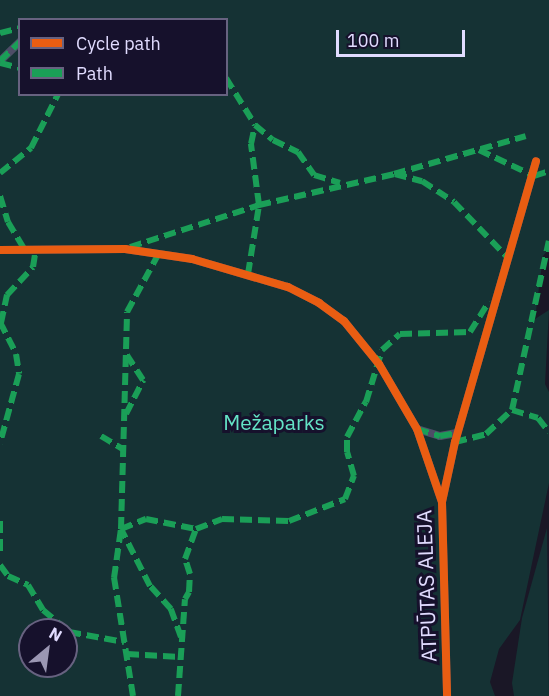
<!DOCTYPE html>
<html>
<head>
<meta charset="utf-8">
<style>
	body { margin:0 }
	#map { position:relative; width:549px; height:696px; overflow:hidden; background:#1a1726; font-family:"IBM Plex Sans",sans-serif }
	div>[style] { position:absolute }
	[style*='--x'] { left:calc(var(--x)*1px); top:calc(var(--y)*1px); width:calc(var(--w)*1px); rotate:calc(var(--a)*1deg) }
	.green>* { inset:0; background:#153234 }
	.street>* { height:8px; margin:-4px; padding:0 4px; transform-origin:4px; border-radius:4px; background:#4e4d67 }
	.quiet>* { height:6px; margin-top:-3px; transform-origin:0; background:repeating-linear-gradient(90deg,#1a9f57 0 12px,transparent 0 18px) }
	.cycleway>* { height:8px; margin:-4px; padding:0 4px; transform-origin:4px; border-radius:4px; background:#e95d12 }
	span { translate:-50% -50%; white-space:nowrap; text-align:center; line-height:1.15; -webkit-text-stroke:6px #16112c; paint-order:stroke }
	.park-label { font-size:21px; color:#64e3c6 }
	.street-label { font-size:21px; color:#e1dcff }
	.legend { position:absolute; left:18px; top:18px; width:210px; height:78px; box-sizing:border-box; background:#16112c; border:2px solid #676280; margin:0; padding:8px 10px; list-style:none; font-size:18px; color:#e1dcff }
	.legend li { display:flex; align-items:center; gap:12px; height:30px }
	.legend b { width:30px; border:2px solid #676280 }
	.north { position:absolute; left:18px; top:618px; width:60px; height:60px; box-sizing:border-box; background:#16112c; border:2px solid #676280; border-radius:50%; rotate:29deg; font-size:16px; font-weight:700; line-height:24px; text-align:center; color:#e1dcff }
	.north::after { content:''; display:block; margin:auto; width:21px; height:27px; background:#9b97b3; clip-path:polygon(50% 0,100% 100%,50% 72%,0 100%) }
	.scale { position:absolute; left:336px; top:30px; width:129px; height:27px; box-sizing:border-box; border:3px solid #e1dcff; border-top:0; padding-left:8px; font-size:18px; line-height:21px; white-space:nowrap; color:#e1dcff; -webkit-text-stroke:4px #16112c; paint-order:stroke }
</style>
</head>
<body>
<div id="map">
	<div class="green">
		<i style="clip-path:polygon(evenodd,0 0,549px 0,549px 249px,543px 256px,535px 319px,549px 310px,545px 384px,549px 392px,549px 483px,520px 620px,499px 649px,490px 682px,495px 696px,0 696px,0 0,20px 20px,226px 20px,226px 94px,20px 94px,20px 20px,0 0,30px 630px,66px 630px,66px 666px,30px 666px,30px 630px)"></i>
		<i style="clip-path:polygon(547px 528px,549px 696px,514px 696px,512px 683px,522px 618px)"></i>
	</div>
	<div class="street">
		<i style="--x:0;--y:61;--w:28;--a:-44"></i>
		<i style="--x:0;--y:250;--w:125;--a:-0.5"></i>
		<i style="--x:125;--y:249;--w:68;--a:8.5"></i>
		<i style="--x:192;--y:259;--w:100;--a:16.3"></i>
		<i style="--x:288;--y:287;--w:35;--a:27"></i>
		<i style="--x:319;--y:303;--w:31;--a:36"></i>
		<i style="--x:344;--y:321;--w:55;--a:50.9"></i>
		<i style="--x:379;--y:364;--w:75;--a:59.7"></i>
		<i style="--x:417;--y:429;--w:77;--a:71.1"></i>
		<i style="--x:442;--y:502;--w:194;--a:88.5"></i>
		<i style="--x:417;--y:429;--w:24;--a:17"></i>
		<i style="--x:440;--y:436;--w:17;--a:-10"></i>
		<i style="--x:442;--y:502;--w:61;--a:-77.8"></i>
		<i style="--x:455;--y:442;--w:292;--a:-73.9"></i>
	</div>
	<div class="quiet">
		<i style="--x:0;--y:33;--w:21;--a:-14"></i>
		<i style="--x:0;--y:61;--w:28;--a:-44"></i>
		<i style="--x:0;--y:63;--w:21;--a:14"></i>
		<i style="--x:226;--y:78;--w:55;--a:58.3"></i>
		<i style="--x:255;--y:125;--w:23;--a:40"></i>
		<i style="--x:273;--y:140;--w:28;--a:26"></i>
		<i style="--x:298;--y:152;--w:28;--a:55"></i>
		<i style="--x:314;--y:175;--w:27;--a:17"></i>
		<i style="--x:479;--y:150;--w:61;--a:25.3"></i>
		<i style="--x:534;--y:176;--w:16;--a:-18"></i>
		<i style="--x:0;--y:173;--w:40;--a:-39"></i>
		<i style="--x:31;--y:148;--w:60;--a:-63.4"></i>
		<i style="--x:395;--y:174;--w:28;--a:15"></i>
		<i style="--x:422;--y:181;--w:38;--a:33"></i>
		<i style="--x:454;--y:202;--w:81;--a:46"></i>
		<i style="--x:0;--y:196;--w:27;--a:73"></i>
		<i style="--x:8;--y:222;--w:31;--a:59"></i>
		<i style="--x:130;--y:247;--w:136;--a:-18"></i>
		<i style="--x:259;--y:205;--w:139;--a:-12.9"></i>
		<i style="--x:394;--y:174;--w:137;--a:-16.1"></i>
		<i style="--x:248;--y:274;--w:70;--a:-80.9"></i>
		<i style="--x:259;--y:205;--w:62;--a:-97.5"></i>
		<i style="--x:251;--y:144;--w:19;--a:-78"></i>
		<i style="--x:0;--y:322;--w:36;--a:63"></i>
		<i style="--x:16;--y:354;--w:20;--a:81"></i>
		<i style="--x:19;--y:374;--w:72;--a:105.4"></i>
		<i style="--x:1;--y:323;--w:29;--a:-78"></i>
		<i style="--x:7;--y:295;--w:38;--a:-47"></i>
		<i style="--x:33;--y:267;--w:18;--a:-81"></i>
		<i style="--x:512;--y:410;--w:27;--a:17"></i>
		<i style="--x:538;--y:418;--w:18;--a:52"></i>
		<i style="--x:126;--y:414;--w:38;--a:-63"></i>
		<i style="--x:143;--y:380;--w:31;--a:-123"></i>
		<i style="--x:417;--y:429;--w:24;--a:17"></i>
		<i style="--x:440;--y:436;--w:17;--a:-10"></i>
		<i style="--x:101;--y:436;--w:26;--a:31"></i>
		<i style="--x:455;--y:442;--w:32;--a:-14"></i>
		<i style="--x:486;--y:434;--w:35;--a:-43"></i>
		<i style="--x:512;--y:410;--w:173;--a:-77.7"></i>
		<i style="--x:0;--y:521;--w:32;--a:90"></i>
		<i style="--x:0;--y:565;--w:14;--a:54"></i>
		<i style="--x:8;--y:576;--w:22;--a:24"></i>
		<i style="--x:28;--y:585;--w:29;--a:59"></i>
		<i style="--x:43;--y:610;--w:34;--a:40"></i>
		<i style="--x:69;--y:632;--w:56;--a:10.3"></i>
		<i style="--x:181;--y:637;--w:30;--a:-110"></i>
		<i style="--x:171;--y:609;--w:31;--a:-132"></i>
		<i style="--x:150;--y:586;--w:64;--a:-117"></i>
		<i style="--x:121;--y:529;--w:27;--a:-22"></i>
		<i style="--x:146;--y:519;--w:51;--a:11.3"></i>
		<i style="--x:127;--y:654;--w:53;--a:3.2"></i>
		<i style="--x:133;--y:696;--w:120;--a:-99.1"></i>
		<i style="--x:114;--y:578;--w:49;--a:-81.9"></i>
		<i style="--x:121;--y:529;--w:217;--a:-88.4"></i>
		<i style="--x:127;--y:312;--w:67;--a:-61.5"></i>
		<i style="--x:178;--y:696;--w:97;--a:-85.9"></i>
		<i style="--x:185;--y:599;--w:8;--a:-60"></i>
		<i style="--x:189;--y:592;--w:18;--a:-87"></i>
		<i style="--x:190;--y:574;--w:16;--a:-108"></i>
		<i style="--x:185;--y:559;--w:32;--a:-70"></i>
		<i style="--x:196;--y:529;--w:28;--a:-21"></i>
		<i style="--x:222;--y:519;--w:67;--a:1.7"></i>
		<i style="--x:289;--y:521;--w:60;--a:-21.4"></i>
		<i style="--x:345;--y:499;--w:25;--a:-69"></i>
		<i style="--x:354;--y:476;--w:25;--a:-106"></i>
		<i style="--x:347;--y:452;--w:15;--a:-90"></i>
		<i style="--x:347;--y:437;--w:40;--a:-62"></i>
		<i style="--x:366;--y:402;--w:54;--a:-72.9"></i>
		<i style="--x:382;--y:350;--w:24;--a:-42"></i>
		<i style="--x:400;--y:334;--w:70;--a:-1.6"></i>
		<i style="--x:470;--y:332;--w:36;--a:-58"></i>
	</div>
	<div class="cycleway">
		<i style="--x:0;--y:250;--w:125;--a:-0.5"></i>
		<i style="--x:125;--y:249;--w:68;--a:8.5"></i>
		<i style="--x:192;--y:259;--w:100;--a:16.3"></i>
		<i style="--x:288;--y:287;--w:35;--a:27"></i>
		<i style="--x:319;--y:303;--w:31;--a:36"></i>
		<i style="--x:344;--y:321;--w:55;--a:50.9"></i>
		<i style="--x:379;--y:364;--w:75;--a:59.7"></i>
		<i style="--x:417;--y:429;--w:77;--a:71.1"></i>
		<i style="--x:442;--y:502;--w:194;--a:88.5"></i>
		<i style="--x:442;--y:502;--w:61;--a:-77.8"></i>
		<i style="--x:455;--y:442;--w:292;--a:-73.9"></i>
	</div>
	<div class="park-label">
		<span style="left:274px;top:422px">Mežaparks</span>
	</div>
	<div class="street-label">
		<span style="left:426px;top:586px;rotate:-92deg">ATPŪTAS ALEJA</span>
	</div>
	<ul class="legend">
	<li><b style="height:8px;background:#e95d12"></b>Cycle path</li>
	<li><b style="height:8px;background:#1a9f57"></b>Path</li>
	</ul>
	<div class="north">N</div>
	<div class="scale">100 m</div>
</div>
</body>
</html>
